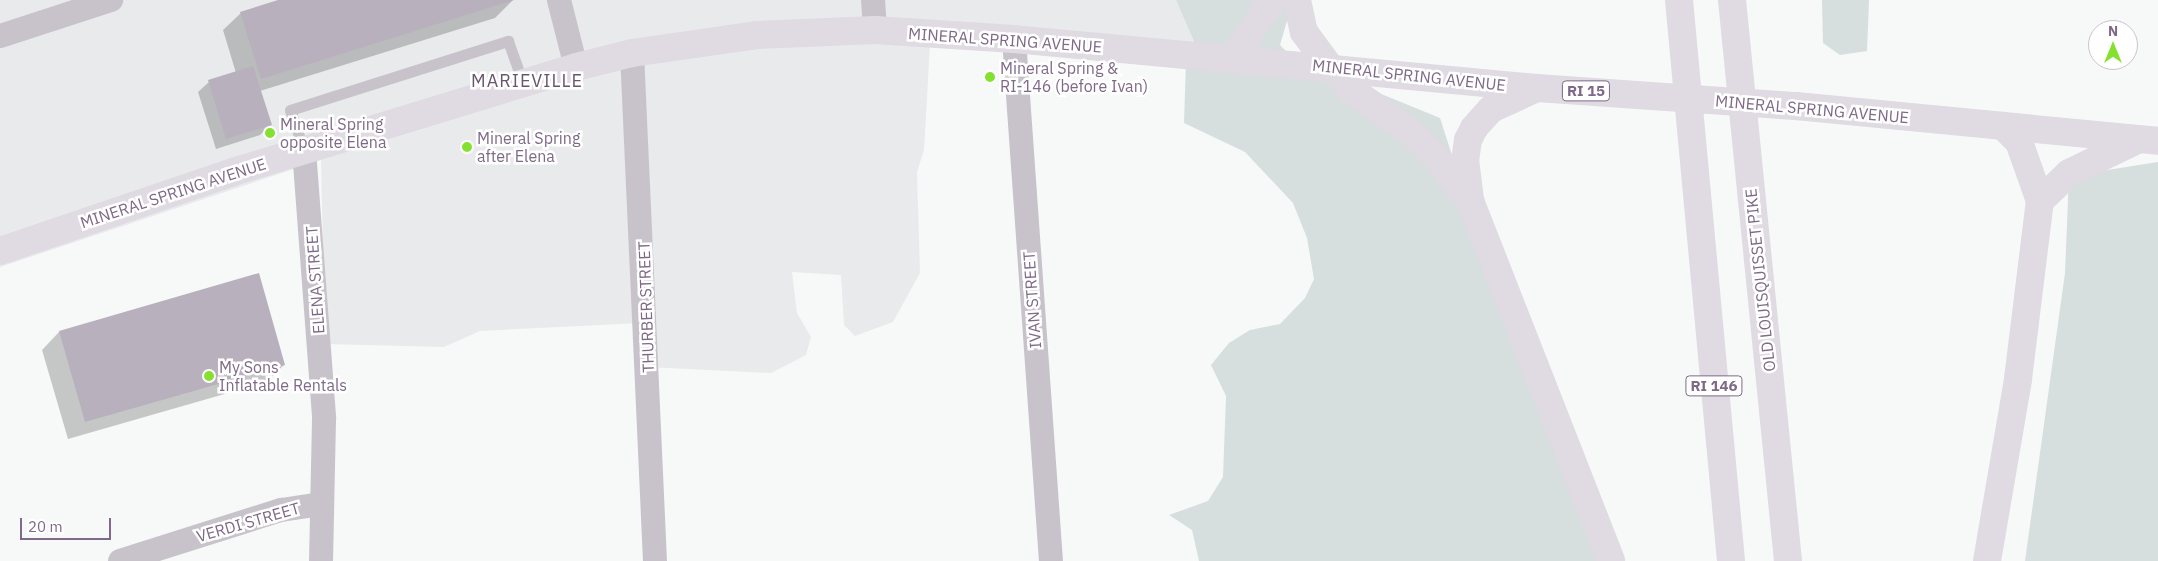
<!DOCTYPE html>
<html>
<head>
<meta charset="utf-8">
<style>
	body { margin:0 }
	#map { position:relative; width:2158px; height:561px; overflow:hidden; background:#f7f9f8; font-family:"IBM Plex Sans",sans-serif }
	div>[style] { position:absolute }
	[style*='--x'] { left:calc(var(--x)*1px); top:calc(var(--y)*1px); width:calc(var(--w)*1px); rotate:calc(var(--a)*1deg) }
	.built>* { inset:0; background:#e9eaeb }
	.green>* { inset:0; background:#d6dede }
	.shadow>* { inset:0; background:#0003 }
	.building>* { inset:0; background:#b9b0bd }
	.lane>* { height:11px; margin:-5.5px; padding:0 5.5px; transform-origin:5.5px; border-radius:5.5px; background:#c8c3cb }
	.street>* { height:24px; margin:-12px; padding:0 12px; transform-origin:12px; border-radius:12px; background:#c8c3cb }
	.primary>* { height:28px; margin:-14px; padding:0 14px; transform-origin:14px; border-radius:14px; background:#e0dae2 }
	.highway>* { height:28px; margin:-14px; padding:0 14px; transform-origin:14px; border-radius:14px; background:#e0dae2 }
	.dots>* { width:14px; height:14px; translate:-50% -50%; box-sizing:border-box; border:2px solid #fff; border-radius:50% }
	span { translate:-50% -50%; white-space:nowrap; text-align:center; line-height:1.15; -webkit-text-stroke:5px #fff; paint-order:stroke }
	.shield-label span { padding:1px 4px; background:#fff; border:1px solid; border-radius:4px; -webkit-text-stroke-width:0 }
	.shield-label { font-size:15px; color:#7f6988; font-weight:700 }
	.street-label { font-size:16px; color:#7f6988 }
	.poi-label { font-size:16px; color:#7f6988 }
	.left { translate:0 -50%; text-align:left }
	.neighbourhood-label { font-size:18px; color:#67576d; letter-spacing:1px }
	.north { position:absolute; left:2088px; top:20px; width:50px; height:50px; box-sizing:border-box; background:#fff; border:1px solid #ccc3cf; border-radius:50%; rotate:0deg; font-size:14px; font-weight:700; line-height:20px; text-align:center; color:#7f6988 }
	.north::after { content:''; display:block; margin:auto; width:18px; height:22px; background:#85e12f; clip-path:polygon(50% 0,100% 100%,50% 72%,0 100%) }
	.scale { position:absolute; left:20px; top:518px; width:91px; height:22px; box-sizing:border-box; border:2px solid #7f6988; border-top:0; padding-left:6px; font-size:15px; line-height:18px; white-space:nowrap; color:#7f6988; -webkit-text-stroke:4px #fff; paint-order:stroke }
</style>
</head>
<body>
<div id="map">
	<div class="built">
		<i style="clip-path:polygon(0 0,1176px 0,1195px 44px,930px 45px,924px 150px,917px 172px,920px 273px,893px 322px,855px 336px,844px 325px,841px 275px,792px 272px,797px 313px,811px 337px,806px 355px,771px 373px,647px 367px,640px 323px,480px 331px,444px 347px,325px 344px,321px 160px,0 267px)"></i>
	</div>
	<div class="green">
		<i style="clip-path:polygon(1176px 0,1293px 0,1280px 45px,1293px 58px,1440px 118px,1460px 180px,1612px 561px,1199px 561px,1192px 530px,1169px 515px,1208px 501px,1223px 477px,1226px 396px,1211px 365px,1229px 343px,1250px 330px,1280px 324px,1305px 298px,1314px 279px,1307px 238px,1293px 203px,1245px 152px,1184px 123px,1186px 60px,1195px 44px)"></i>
		<i style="clip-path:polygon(1822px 0,1869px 0,1867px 51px,1840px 55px,1823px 43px)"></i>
		<i style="clip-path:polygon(2158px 162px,2158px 561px,2025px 561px,2065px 273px,2069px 176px)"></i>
	</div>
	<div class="shadow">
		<i style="clip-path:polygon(282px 0,513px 0,495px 18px,260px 91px,270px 125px,260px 135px,216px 149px,198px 92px,209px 82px,236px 73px,223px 30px,241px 13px)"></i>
		<i style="clip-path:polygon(59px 332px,284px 365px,266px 382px,68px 439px,42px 350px)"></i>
	</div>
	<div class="building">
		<i style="clip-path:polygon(278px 0,514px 0,261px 79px,240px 12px)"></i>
		<i style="clip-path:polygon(253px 66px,272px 125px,226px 139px,208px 80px)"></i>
		<i style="clip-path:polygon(259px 273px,285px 365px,85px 422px,59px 331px)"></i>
	</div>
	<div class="lane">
		<i style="--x:304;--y:150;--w:42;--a:-109.3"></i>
		<i style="--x:290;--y:110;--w:229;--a:-17.6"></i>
		<i style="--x:508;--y:41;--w:45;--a:70.3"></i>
	</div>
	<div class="street">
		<i style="--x:559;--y:0;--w:69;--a:75.8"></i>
		<i style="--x:873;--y:0;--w:30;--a:86"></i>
		<i style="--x:0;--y:36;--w:117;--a:-18"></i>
		<i style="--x:1014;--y:39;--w:523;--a:85.95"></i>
		<i style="--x:632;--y:53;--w:509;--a:87.41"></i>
		<i style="--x:304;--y:150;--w:270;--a:85.7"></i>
		<i style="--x:324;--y:419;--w:142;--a:91.2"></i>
		<i style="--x:120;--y:561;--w:169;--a:-17.6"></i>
		<i style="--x:281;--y:510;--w:40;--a:-8.5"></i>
	</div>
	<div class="primary">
		<i style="--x:0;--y:251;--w:246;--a:-18.7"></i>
		<i style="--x:233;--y:172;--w:359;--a:-17"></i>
		<i style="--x:576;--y:67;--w:58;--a:-14"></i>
		<i style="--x:632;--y:53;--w:126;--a:-8.2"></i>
		<i style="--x:757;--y:35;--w:118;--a:-2.4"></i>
		<i style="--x:875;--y:30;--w:139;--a:3.7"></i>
		<i style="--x:1014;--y:39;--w:525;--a:5.35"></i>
		<i style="--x:1537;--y:88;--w:260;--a:4"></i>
		<i style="--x:1796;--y:106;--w:364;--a:5.5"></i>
	</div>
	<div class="highway">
		<i style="--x:1297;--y:0;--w:33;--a:78"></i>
		<i style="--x:1304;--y:32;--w:42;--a:53.7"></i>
		<i style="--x:1329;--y:66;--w:31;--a:48"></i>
		<i style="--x:1350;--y:89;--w:71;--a:35.3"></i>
		<i style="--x:1408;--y:130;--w:37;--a:44"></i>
		<i style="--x:1435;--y:156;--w:59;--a:52.5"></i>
		<i style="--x:1471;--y:203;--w:384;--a:68.6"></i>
		<i style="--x:1679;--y:0;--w:563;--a:84.7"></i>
		<i style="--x:1732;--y:0;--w:564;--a:84.3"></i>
		<i style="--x:1233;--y:58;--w:70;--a:-56.1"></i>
		<i style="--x:1470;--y:200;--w:39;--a:-97"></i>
		<i style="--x:1465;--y:161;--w:21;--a:-82"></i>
		<i style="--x:1468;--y:140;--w:13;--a:-63"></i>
		<i style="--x:1474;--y:128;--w:25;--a:-48"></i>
		<i style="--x:1491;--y:109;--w:51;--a:-24.5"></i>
		<i style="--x:2040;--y:201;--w:40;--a:-44"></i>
		<i style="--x:2069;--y:173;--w:76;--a:-25.9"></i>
		<i style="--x:1987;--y:561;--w:185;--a:-80.3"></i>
		<i style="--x:2018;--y:379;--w:179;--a:-83"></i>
		<i style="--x:2040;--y:201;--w:63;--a:-109.6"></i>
		<i style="--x:2019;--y:142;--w:23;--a:-135"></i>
	</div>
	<div class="dots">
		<i style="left:990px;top:77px;background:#85e12f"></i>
		<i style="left:270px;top:133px;background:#85e12f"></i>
		<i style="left:467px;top:147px;background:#85e12f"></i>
		<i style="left:209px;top:376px;background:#85e12f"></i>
	</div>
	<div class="shield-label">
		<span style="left:1586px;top:91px">RI 15</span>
		<span style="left:1714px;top:386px">RI 146</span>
	</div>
	<div class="street-label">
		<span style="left:1005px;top:40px;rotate:4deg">MINERAL SPRING AVENUE</span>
		<span style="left:1409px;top:75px;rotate:6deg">MINERAL SPRING AVENUE</span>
		<span style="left:1812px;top:109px;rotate:5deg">MINERAL SPRING AVENUE</span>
		<span style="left:173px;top:193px;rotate:-18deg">MINERAL SPRING AVENUE</span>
		<span style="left:315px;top:280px;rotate:-94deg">ELENA STREET</span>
		<span style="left:1760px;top:280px;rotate:-96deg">OLD LOUISQUISSET PIKE</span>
		<span style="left:1032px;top:300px;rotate:-94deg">IVAN STREET</span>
		<span style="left:646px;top:307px;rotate:-92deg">THURBER STREET</span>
		<span style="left:248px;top:522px;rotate:-16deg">VERDI STREET</span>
	</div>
	<div class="poi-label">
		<span class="left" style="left:1000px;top:77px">Mineral Spring &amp;<br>RI-146 (before Ivan)</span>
		<span class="left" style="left:280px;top:133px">Mineral Spring<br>opposite Elena</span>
		<span class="left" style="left:477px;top:147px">Mineral Spring<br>after Elena</span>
		<span class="left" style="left:219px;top:376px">My Sons<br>Inflatable Rentals</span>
	</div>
	<div class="neighbourhood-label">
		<span style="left:527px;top:81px">MARIEVILLE</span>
	</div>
	<div class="north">N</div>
	<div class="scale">20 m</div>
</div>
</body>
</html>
